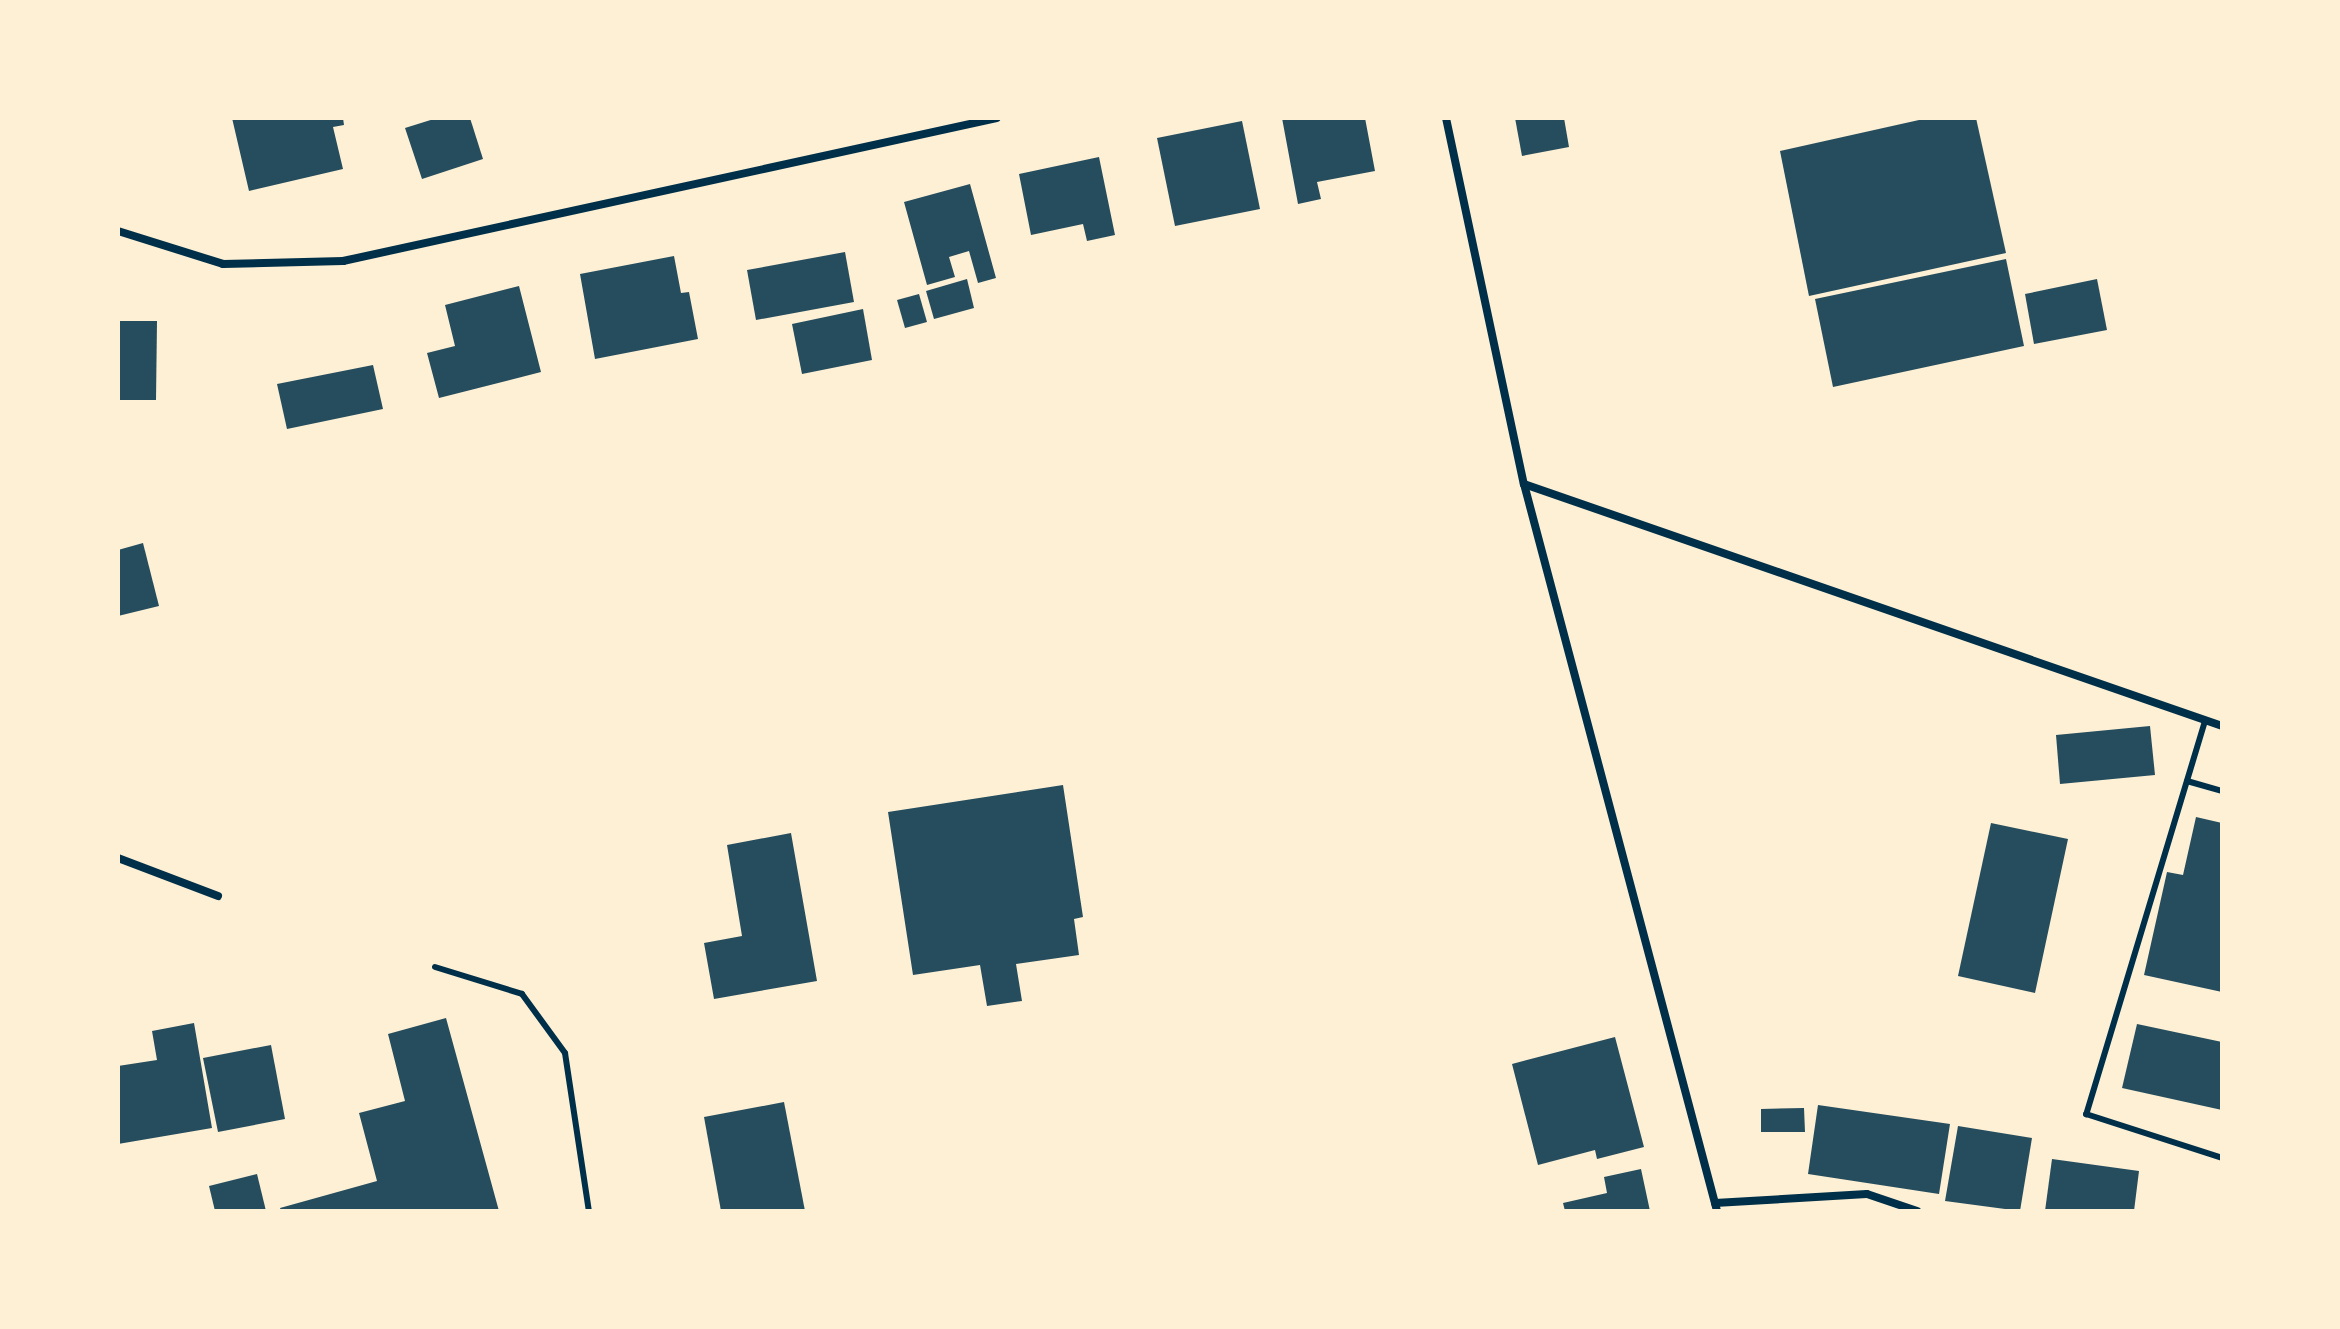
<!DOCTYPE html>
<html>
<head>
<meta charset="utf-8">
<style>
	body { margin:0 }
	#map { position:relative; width:2340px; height:1329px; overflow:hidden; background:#fdf0d5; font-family:"PT Sans",sans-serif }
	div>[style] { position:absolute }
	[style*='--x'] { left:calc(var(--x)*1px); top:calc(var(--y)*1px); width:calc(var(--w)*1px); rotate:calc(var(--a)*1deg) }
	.building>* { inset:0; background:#264d5e }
	.service>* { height:6px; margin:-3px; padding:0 3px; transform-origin:3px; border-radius:3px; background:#003049 }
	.minor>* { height:8px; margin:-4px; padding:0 4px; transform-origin:4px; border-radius:4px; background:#003049 }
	span { translate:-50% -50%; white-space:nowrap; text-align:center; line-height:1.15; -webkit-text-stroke:6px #fdf0d5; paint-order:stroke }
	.frame { position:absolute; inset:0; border:120px solid #fdf0d5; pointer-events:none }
</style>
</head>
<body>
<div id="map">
	<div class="building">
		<i style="clip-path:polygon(232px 118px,343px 118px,344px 125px,333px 127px,343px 169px,249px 191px)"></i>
		<i style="clip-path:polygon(437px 118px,470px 118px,483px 159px,422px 179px,405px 128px)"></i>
		<i style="clip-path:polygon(1282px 118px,1365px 118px,1375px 171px,1317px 182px,1321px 199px,1298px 204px)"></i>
		<i style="clip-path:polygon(1515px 118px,1564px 118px,1569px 147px,1522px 156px)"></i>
		<i style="clip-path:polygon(1928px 118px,1976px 118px,2006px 253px,1809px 296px,1780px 151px)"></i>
		<i style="clip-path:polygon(1242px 121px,1260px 209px,1175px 226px,1157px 138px)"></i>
		<i style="clip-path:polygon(1099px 157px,1115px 235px,1087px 241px,1083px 224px,1031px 235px,1019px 174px)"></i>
		<i style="clip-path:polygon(970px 184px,996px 278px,978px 283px,969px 251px,949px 257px,955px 277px,927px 285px,904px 202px)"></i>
		<i style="clip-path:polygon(845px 252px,854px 302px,756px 320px,747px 270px)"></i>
		<i style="clip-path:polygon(674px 256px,681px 293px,689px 292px,698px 339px,595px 359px,580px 274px)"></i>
		<i style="clip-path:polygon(2006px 259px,2024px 346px,1833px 387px,1815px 299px)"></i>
		<i style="clip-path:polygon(967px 279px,974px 308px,934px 319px,926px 291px)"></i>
		<i style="clip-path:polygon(2097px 279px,2107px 330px,2034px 344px,2025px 294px)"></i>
		<i style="clip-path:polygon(519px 286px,541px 372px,439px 398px,427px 353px,455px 346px,445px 305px)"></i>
		<i style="clip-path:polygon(919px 294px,927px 322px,905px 328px,897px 300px)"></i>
		<i style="clip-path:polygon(863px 309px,872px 360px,802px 374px,792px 324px)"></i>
		<i style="clip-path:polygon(118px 321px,157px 321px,156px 400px,118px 400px)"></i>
		<i style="clip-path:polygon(373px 365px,383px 409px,287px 429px,277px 384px)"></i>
		<i style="clip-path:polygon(143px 543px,159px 606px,118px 616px,118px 550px)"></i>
		<i style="clip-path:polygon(2150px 726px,2155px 775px,2060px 784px,2056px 735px)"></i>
		<i style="clip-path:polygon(1063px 785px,1083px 917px,1074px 919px,1079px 955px,1016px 964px,1022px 1001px,987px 1006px,980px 965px,913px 975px,888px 812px)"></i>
		<i style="clip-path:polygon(2196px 817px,2222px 823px,2222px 992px,2144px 975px,2167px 872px,2183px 875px)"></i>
		<i style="clip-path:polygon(1991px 823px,2068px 839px,2035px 993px,1958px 976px)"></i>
		<i style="clip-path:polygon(791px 833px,817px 981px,714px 999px,704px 943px,742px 936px,727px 845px)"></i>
		<i style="clip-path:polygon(446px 1018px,499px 1211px,281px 1211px,280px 1208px,377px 1181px,359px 1113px,405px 1101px,388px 1034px)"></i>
		<i style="clip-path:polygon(194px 1023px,212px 1128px,118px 1144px,118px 1066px,157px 1060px,152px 1031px)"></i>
		<i style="clip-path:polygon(2137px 1024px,2222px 1042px,2222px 1110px,2122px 1088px)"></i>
		<i style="clip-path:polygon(1615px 1037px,1644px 1147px,1597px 1159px,1595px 1150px,1538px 1165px,1512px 1064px)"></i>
		<i style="clip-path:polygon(271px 1045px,285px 1119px,218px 1132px,203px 1058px)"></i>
		<i style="clip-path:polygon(784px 1102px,805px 1211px,721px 1211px,704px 1117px)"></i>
		<i style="clip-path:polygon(1818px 1105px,1950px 1124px,1939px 1194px,1808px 1174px)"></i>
		<i style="clip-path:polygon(1804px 1108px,1805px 1132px,1761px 1132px,1761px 1109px)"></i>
		<i style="clip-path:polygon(1958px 1126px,2032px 1138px,2020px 1211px,1945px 1201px)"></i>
		<i style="clip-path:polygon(2052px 1159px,2139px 1171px,2134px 1211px,2045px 1211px)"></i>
		<i style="clip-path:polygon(1641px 1169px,1650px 1211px,1565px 1211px,1563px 1203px,1607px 1193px,1604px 1177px)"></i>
		<i style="clip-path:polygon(257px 1174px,266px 1211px,215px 1211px,209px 1186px)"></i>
	</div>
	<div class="service">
		<i style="--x:2205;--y:721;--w:411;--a:106.8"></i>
		<i style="--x:2086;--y:1114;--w:143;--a:17.9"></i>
		<i style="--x:2187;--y:781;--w:36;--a:16"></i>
		<i style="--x:435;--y:967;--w:91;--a:17.2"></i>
		<i style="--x:522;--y:994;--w:73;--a:53.9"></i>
		<i style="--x:565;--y:1053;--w:160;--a:81.4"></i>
	</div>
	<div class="minor">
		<i style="--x:1446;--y:118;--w:374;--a:78"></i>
		<i style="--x:1524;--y:484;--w:739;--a:19.12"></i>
		<i style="--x:118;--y:231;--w:110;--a:17.4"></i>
		<i style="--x:223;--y:264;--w:120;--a:-1.4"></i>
		<i style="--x:343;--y:261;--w:669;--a:-12.33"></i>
		<i style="--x:1524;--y:484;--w:752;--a:75.13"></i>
		<i style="--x:118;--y:858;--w:107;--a:20.8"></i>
		<i style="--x:1715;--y:1203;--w:152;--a:-3.4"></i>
		<i style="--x:1867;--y:1194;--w:53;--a:18.8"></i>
	</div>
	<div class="frame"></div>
</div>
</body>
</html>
